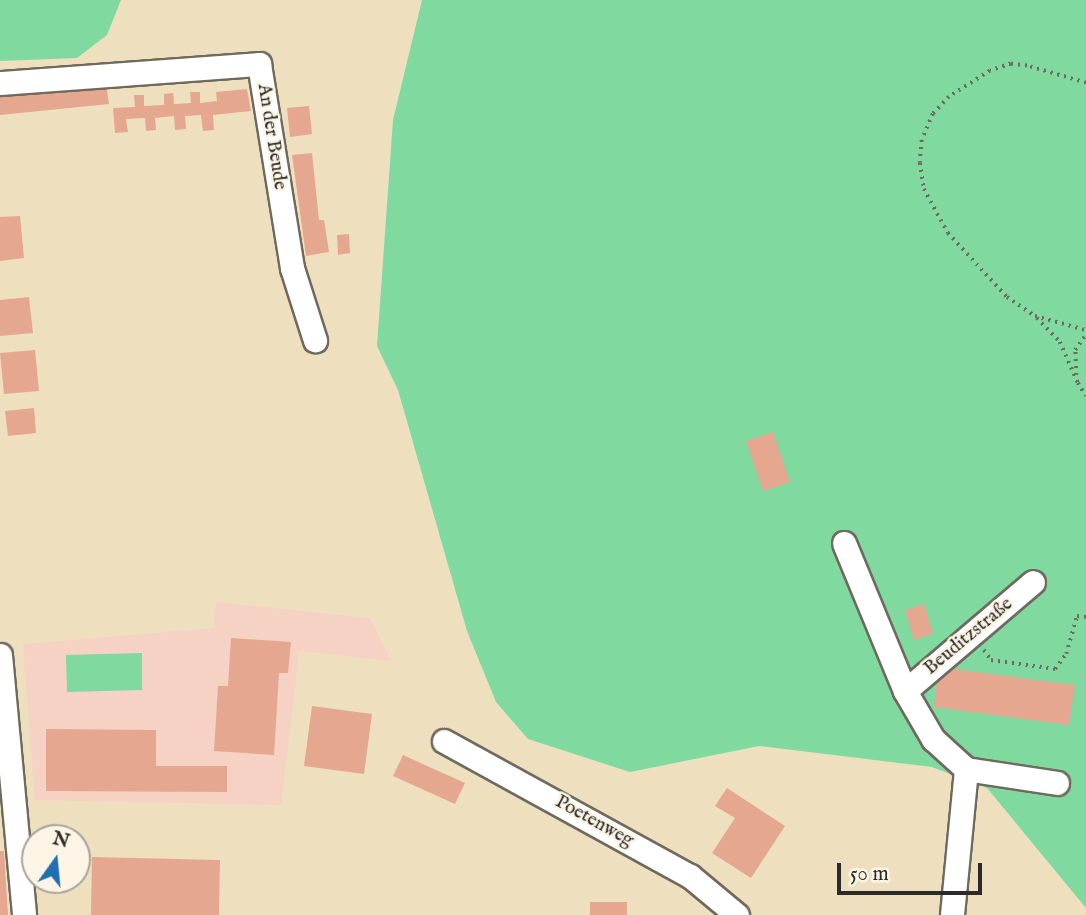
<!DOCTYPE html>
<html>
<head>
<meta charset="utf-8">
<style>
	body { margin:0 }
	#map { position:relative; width:1086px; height:915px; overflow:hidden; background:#eee0be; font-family:"IM FELL English",serif }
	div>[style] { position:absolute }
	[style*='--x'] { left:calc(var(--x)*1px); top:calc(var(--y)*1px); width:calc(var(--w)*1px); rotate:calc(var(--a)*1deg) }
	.built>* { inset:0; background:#f6d2c4 }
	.green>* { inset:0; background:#80d99f }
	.building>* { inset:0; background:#e5a78f }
	.path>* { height:3.5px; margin-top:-1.75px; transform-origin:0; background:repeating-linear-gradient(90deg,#6f6a5e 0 2px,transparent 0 7px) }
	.roads { filter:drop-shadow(2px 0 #6f6a5e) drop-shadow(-2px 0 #6f6a5e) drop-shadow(0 2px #6f6a5e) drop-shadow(0 -2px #6f6a5e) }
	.minor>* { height:23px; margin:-11.5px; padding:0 11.5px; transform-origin:11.5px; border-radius:11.5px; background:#fff }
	span { translate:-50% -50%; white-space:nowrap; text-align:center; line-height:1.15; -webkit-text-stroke:5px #fcf5e5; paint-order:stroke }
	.street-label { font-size:19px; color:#2b2b2b }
	.north { position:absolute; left:21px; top:824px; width:70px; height:70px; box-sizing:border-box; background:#fcf5e5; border:2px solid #a8a49b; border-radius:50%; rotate:15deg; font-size:19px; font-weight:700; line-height:28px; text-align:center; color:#2b2b2b }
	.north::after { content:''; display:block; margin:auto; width:24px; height:32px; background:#1f6fb2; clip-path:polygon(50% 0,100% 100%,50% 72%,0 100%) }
	.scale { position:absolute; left:837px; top:863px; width:145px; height:32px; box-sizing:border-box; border:4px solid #2b2b2b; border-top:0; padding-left:9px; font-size:21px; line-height:24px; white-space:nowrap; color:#2b2b2b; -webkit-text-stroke:5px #fcf5e5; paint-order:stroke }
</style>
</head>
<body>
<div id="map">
	<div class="built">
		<i style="clip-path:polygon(216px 602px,370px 618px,391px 661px,299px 651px,281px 805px,35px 800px,23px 644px,213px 628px)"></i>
	</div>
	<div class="green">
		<i style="clip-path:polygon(0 0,121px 0,107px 35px,77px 58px,0 61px)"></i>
		<i style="clip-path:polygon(422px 0,1086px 0,1086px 908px,987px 788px,932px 767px,759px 746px,630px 772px,528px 739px,496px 702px,467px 631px,398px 390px,377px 346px,393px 120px)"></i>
		<i style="clip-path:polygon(142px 653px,142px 690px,67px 692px,66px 655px)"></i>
	</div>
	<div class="building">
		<i style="clip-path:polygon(106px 83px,109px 104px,0 115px,0 94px)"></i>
		<i style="clip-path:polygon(247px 89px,251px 111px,213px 115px,214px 130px,203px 131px,201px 115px,185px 116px,186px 129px,175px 130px,174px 116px,155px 118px,156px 130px,146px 131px,145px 118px,126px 119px,128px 132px,115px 133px,113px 108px,135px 107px,134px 95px,144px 95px,144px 106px,164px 105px,164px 94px,173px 93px,174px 104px,191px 103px,190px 92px,200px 92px,200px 103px,217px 101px,216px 92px)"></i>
		<i style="clip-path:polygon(309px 106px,312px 134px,290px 137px,287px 108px)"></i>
		<i style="clip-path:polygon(312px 153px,319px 220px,324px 220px,329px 252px,306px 256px,292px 155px)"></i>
		<i style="clip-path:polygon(20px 216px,24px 258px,0 261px,0 217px)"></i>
		<i style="clip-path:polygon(349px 234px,350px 253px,338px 255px,337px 235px)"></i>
		<i style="clip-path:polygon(29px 297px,33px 333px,0 336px,0 300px)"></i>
		<i style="clip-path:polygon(35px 350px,39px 391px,4px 394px,0 353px)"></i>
		<i style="clip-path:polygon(34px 408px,36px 433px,8px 436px,5px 411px)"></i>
		<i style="clip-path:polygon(773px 432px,790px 482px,763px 491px,746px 441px)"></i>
		<i style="clip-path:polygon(924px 604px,933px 634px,914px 640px,905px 610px)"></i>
		<i style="clip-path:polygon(231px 638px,291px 642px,288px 673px,279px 673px,274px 755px,214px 751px,218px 686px,228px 686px)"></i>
		<i style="clip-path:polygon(939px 667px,1075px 685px,1069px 725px,934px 707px)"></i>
		<i style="clip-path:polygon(312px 706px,372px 714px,364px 774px,304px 766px)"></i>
		<i style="clip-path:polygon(46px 729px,156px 730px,156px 766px,227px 766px,227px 792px,46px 791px)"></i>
		<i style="clip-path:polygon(403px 755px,465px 783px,455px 804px,393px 776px)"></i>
		<i style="clip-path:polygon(727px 788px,785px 826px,751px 878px,712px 853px,735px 818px,715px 806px)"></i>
		<i style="clip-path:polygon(0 851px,4px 851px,8px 915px,0 915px)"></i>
		<i style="clip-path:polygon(92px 857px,220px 860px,219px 915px,91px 915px)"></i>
		<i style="clip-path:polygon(590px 902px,627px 902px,627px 915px,590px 915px)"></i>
	</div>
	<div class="path">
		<i style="--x:1086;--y:83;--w:61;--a:-163.9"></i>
		<i style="--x:1027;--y:66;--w:16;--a:-173"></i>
		<i style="--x:1011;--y:64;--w:22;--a:162"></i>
		<i style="--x:990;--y:71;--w:49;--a:147.6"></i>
		<i style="--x:949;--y:97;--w:23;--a:133"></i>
		<i style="--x:933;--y:114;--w:28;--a:113"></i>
		<i style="--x:922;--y:140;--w:23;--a:95"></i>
		<i style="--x:920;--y:163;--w:26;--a:81"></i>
		<i style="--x:924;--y:189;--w:50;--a:61.4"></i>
		<i style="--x:948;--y:233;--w:87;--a:47.3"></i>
		<i style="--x:1007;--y:297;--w:34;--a:34"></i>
		<i style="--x:1035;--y:316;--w:53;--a:15.4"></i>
		<i style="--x:1037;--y:318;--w:33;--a:46"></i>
		<i style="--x:1060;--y:342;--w:45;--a:66.3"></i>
		<i style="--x:1076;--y:375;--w:25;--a:-92"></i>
		<i style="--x:1075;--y:350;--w:19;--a:-54"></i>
		<i style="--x:1078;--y:383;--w:15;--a:58"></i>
		<i style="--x:984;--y:650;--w:12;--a:55"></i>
		<i style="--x:991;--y:660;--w:65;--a:8"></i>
		<i style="--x:1055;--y:669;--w:19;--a:-54"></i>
		<i style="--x:1066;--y:654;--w:40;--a:-74"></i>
		<i style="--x:1077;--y:616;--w:9;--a:6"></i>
	</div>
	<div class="roads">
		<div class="minor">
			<i style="--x:0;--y:83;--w:260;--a:-4.2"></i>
			<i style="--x:259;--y:64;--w:207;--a:80.8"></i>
			<i style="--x:292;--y:268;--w:76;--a:72.3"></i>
			<i style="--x:844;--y:543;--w:160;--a:67.6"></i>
			<i style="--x:905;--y:691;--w:56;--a:59.7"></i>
			<i style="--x:933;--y:739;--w:45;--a:42.3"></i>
			<i style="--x:966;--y:769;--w:147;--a:95.5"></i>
			<i style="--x:0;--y:655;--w:261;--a:84.7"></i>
			<i style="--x:905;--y:691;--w:168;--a:-40.4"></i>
			<i style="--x:444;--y:741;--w:281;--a:28.8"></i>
			<i style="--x:690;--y:876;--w:61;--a:39.7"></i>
			<i style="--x:966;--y:769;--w:92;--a:8.7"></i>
		</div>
	</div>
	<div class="street-label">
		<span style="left:271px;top:137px;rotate:81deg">An der Beude</span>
		<span style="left:969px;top:637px;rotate:-40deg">Beuditzstraße</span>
		<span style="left:594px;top:822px;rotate:29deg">Poetenweg</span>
	</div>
	<div class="north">N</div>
	<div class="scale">50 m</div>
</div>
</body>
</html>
